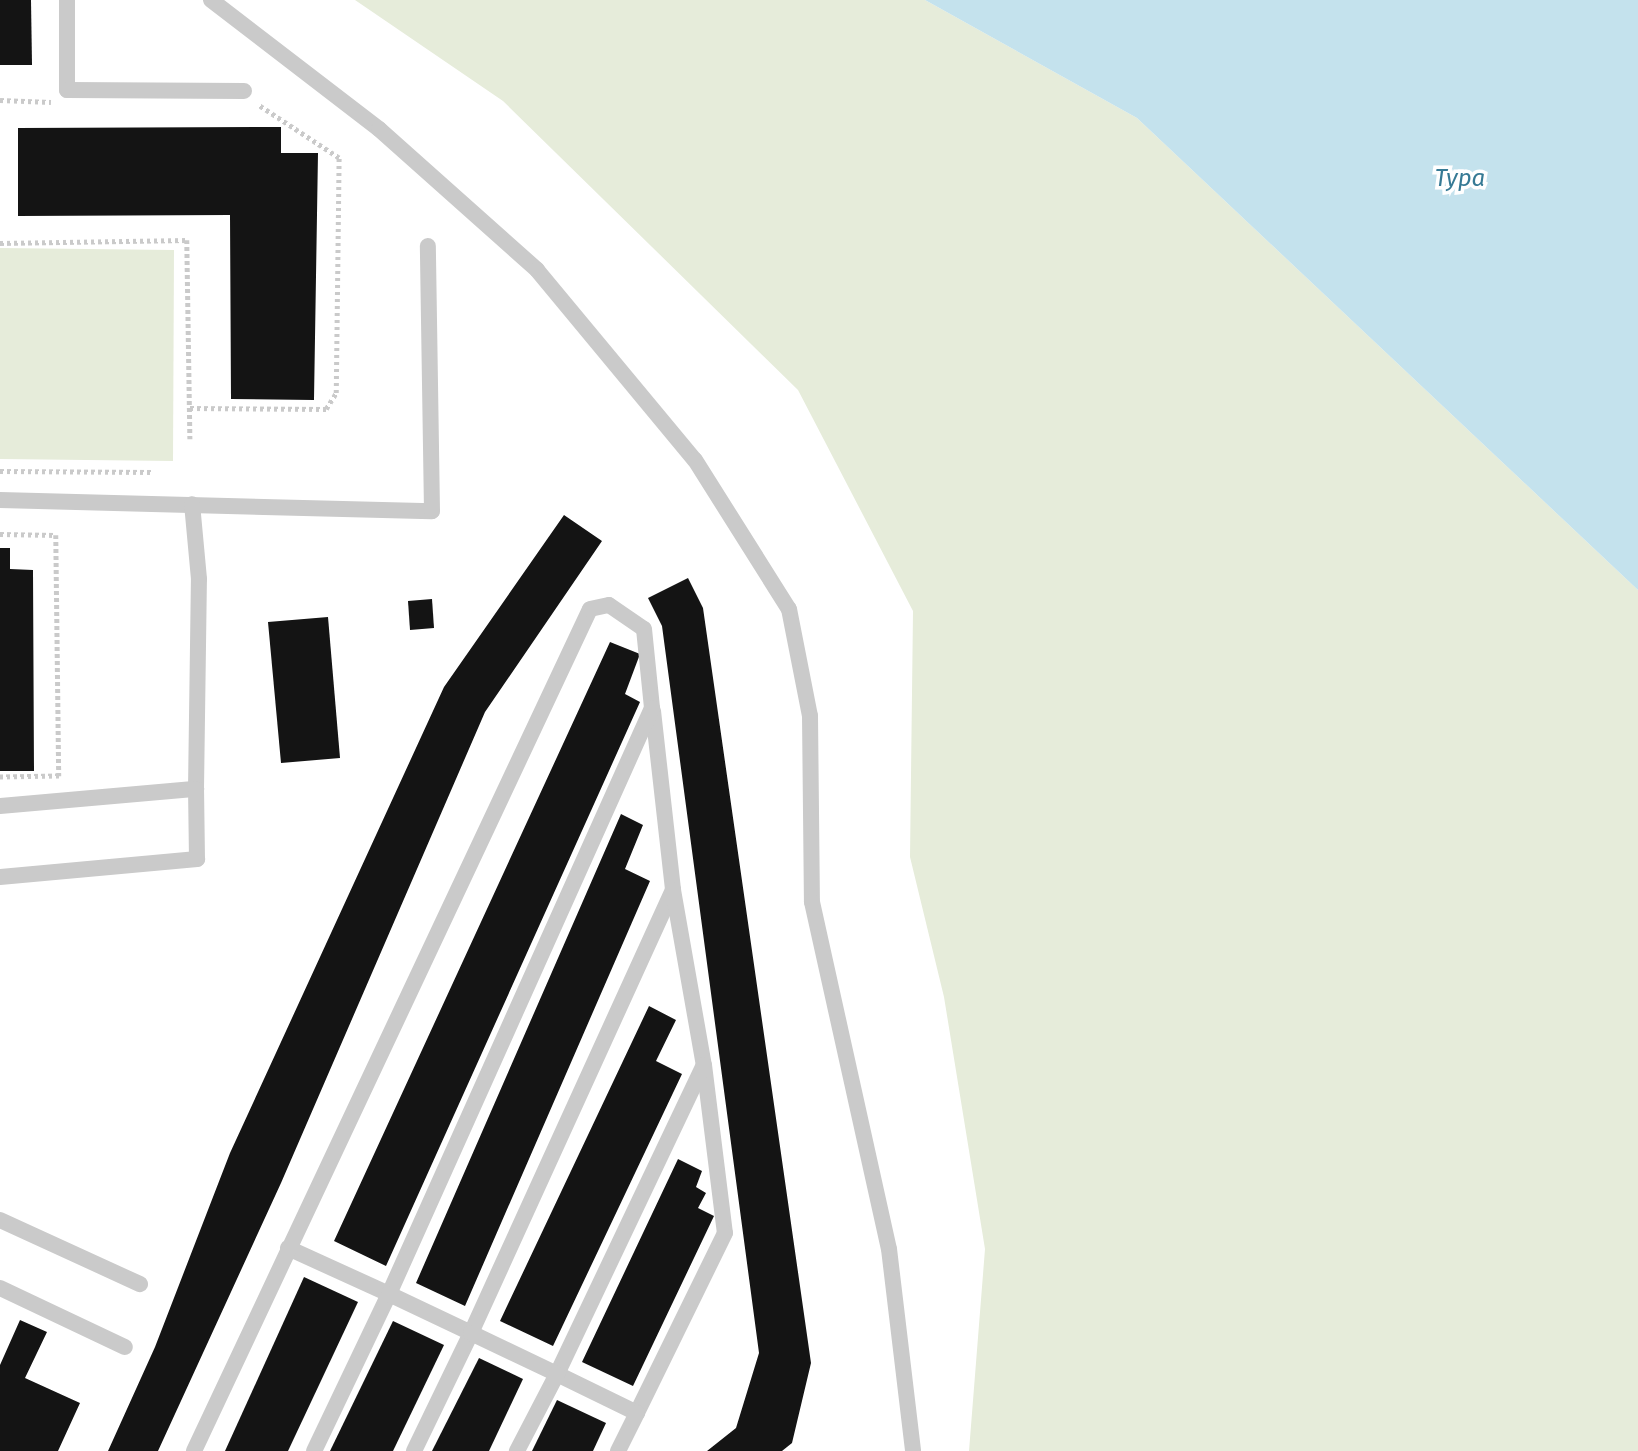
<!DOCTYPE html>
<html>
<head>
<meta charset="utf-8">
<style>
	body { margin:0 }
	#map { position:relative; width:1638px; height:1451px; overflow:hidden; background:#fff; font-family:"Fira Sans",sans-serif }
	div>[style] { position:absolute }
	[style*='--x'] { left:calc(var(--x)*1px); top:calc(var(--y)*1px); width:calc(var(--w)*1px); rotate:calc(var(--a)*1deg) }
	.green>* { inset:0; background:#e6ecda }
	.water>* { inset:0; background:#c4e2ed }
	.building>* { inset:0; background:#141414 }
	.path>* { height:4.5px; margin-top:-2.25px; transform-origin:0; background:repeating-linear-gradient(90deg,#cacaca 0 3.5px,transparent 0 7px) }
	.service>* { height:16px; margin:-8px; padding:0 8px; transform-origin:8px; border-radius:8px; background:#cacaca }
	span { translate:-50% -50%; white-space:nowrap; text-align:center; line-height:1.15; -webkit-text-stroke:7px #fff; paint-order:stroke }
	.water-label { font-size:24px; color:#367a95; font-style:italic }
</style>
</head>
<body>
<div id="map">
	<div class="green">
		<i style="clip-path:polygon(355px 0,925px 0,1137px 118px,1638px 590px,1638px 1451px,969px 1451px,985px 1249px,944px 997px,910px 857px,913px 611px,798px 390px,503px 101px)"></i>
		<i style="clip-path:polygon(0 248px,174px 250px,173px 461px,0 459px)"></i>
	</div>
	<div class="water">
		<i style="clip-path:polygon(925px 0,1638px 0,1638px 590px,1137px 118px)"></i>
	</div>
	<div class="building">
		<i style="clip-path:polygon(0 0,31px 0,32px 65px,0 65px)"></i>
		<i style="clip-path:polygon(281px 127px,281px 153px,318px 153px,314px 400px,231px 399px,230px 215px,18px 216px,18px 128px)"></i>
		<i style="clip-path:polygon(564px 515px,602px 541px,485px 712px,281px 1183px,158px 1451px,108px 1451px,155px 1347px,230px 1153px,444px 687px)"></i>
		<i style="clip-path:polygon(0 548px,10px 548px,10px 569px,33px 570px,34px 771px,0 771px)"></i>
		<i style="clip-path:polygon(688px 578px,703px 608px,811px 1363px,792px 1443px,782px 1451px,707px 1451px,736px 1428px,759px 1353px,662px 626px,648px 598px)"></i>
		<i style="clip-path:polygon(432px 599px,434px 628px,410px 630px,408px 601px)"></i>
		<i style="clip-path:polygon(328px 617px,340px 758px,281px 763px,268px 622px)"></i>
		<i style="clip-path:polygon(610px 642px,640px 654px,625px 694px,640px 702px,386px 1266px,334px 1241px)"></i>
		<i style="clip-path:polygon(621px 814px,643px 825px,625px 869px,650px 881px,465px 1306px,416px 1283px)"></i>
		<i style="clip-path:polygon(649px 1006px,676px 1020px,656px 1061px,682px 1074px,553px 1346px,500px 1321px)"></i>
		<i style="clip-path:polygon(678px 1159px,702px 1171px,696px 1187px,706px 1193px,698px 1208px,714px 1216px,633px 1386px,582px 1362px)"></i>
		<i style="clip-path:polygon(304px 1277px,358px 1302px,288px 1451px,225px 1451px)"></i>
		<i style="clip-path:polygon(20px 1320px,47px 1332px,25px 1378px,80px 1403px,58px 1451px,0 1451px,0 1365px)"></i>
		<i style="clip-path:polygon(393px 1321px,444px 1345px,393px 1451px,330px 1451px)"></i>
		<i style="clip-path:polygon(479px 1358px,523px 1379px,489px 1451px,432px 1451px)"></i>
		<i style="clip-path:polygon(557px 1400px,606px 1423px,593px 1451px,532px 1451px)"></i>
	</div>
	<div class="path">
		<i style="--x:0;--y:100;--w:51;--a:2.2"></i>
		<i style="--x:0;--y:243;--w:187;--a:-0.9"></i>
		<i style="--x:187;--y:240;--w:199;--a:89.1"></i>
		<i style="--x:190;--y:408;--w:136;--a:0.4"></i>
		<i style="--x:326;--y:409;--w:19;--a:-58"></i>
		<i style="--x:336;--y:393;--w:235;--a:-89.3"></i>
		<i style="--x:339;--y:158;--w:97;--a:-146.8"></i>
		<i style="--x:0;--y:471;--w:152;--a:0.4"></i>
		<i style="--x:0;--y:534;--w:56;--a:1"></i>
		<i style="--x:56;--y:535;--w:241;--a:89.3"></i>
		<i style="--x:59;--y:776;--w:59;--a:179"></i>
	</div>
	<div class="service">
		<i style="--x:67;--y:0;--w:90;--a:90"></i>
		<i style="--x:67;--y:90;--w:177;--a:0.3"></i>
		<i style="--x:211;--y:0;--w:212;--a:37.5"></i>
		<i style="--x:379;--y:129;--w:212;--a:41.7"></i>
		<i style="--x:537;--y:270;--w:247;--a:50.3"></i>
		<i style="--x:695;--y:460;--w:176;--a:57.8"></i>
		<i style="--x:789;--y:609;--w:109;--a:78.9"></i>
		<i style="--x:810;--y:716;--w:186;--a:89.4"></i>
		<i style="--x:812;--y:902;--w:355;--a:77.5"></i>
		<i style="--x:889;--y:1249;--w:203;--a:83.2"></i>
		<i style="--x:0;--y:500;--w:432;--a:1.5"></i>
		<i style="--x:432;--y:511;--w:265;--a:-90.9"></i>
		<i style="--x:653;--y:711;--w:180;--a:83.6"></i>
		<i style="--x:0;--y:806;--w:197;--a:-5"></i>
		<i style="--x:196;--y:789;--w:210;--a:-89.2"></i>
		<i style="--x:199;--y:579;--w:75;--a:-95.3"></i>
		<i style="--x:0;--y:877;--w:198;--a:-5.2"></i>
		<i style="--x:197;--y:859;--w:70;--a:-90.8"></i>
		<i style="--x:0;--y:1220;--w:154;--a:24.6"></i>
		<i style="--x:288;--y:1248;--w:111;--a:24.5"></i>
		<i style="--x:389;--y:1294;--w:174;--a:115.5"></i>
		<i style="--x:0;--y:1288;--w:138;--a:25.3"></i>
		<i style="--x:194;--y:1451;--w:930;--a:-64.81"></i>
		<i style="--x:590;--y:609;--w:19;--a:-12"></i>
		<i style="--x:609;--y:605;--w:42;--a:34.4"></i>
		<i style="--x:644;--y:629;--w:79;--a:84.2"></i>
		<i style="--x:652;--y:708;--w:642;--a:114.17"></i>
		<i style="--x:389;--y:1294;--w:91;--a:25.4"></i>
		<i style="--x:471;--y:1333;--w:487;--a:-65.5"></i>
		<i style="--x:673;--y:890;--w:178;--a:80"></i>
		<i style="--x:704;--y:1065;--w:169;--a:82.9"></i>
		<i style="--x:725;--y:1233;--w:200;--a:116.1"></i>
		<i style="--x:637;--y:1413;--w:89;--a:-154"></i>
		<i style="--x:557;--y:1374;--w:342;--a:-64.6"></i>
		<i style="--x:414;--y:1451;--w:131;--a:-64.2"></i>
		<i style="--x:471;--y:1333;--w:95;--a:25.5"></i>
		<i style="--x:557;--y:1374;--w:87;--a:117.5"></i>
		<i style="--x:618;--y:1451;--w:42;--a:-63.4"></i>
	</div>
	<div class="water-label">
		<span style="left:1460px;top:179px">Тура</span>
	</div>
</div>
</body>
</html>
